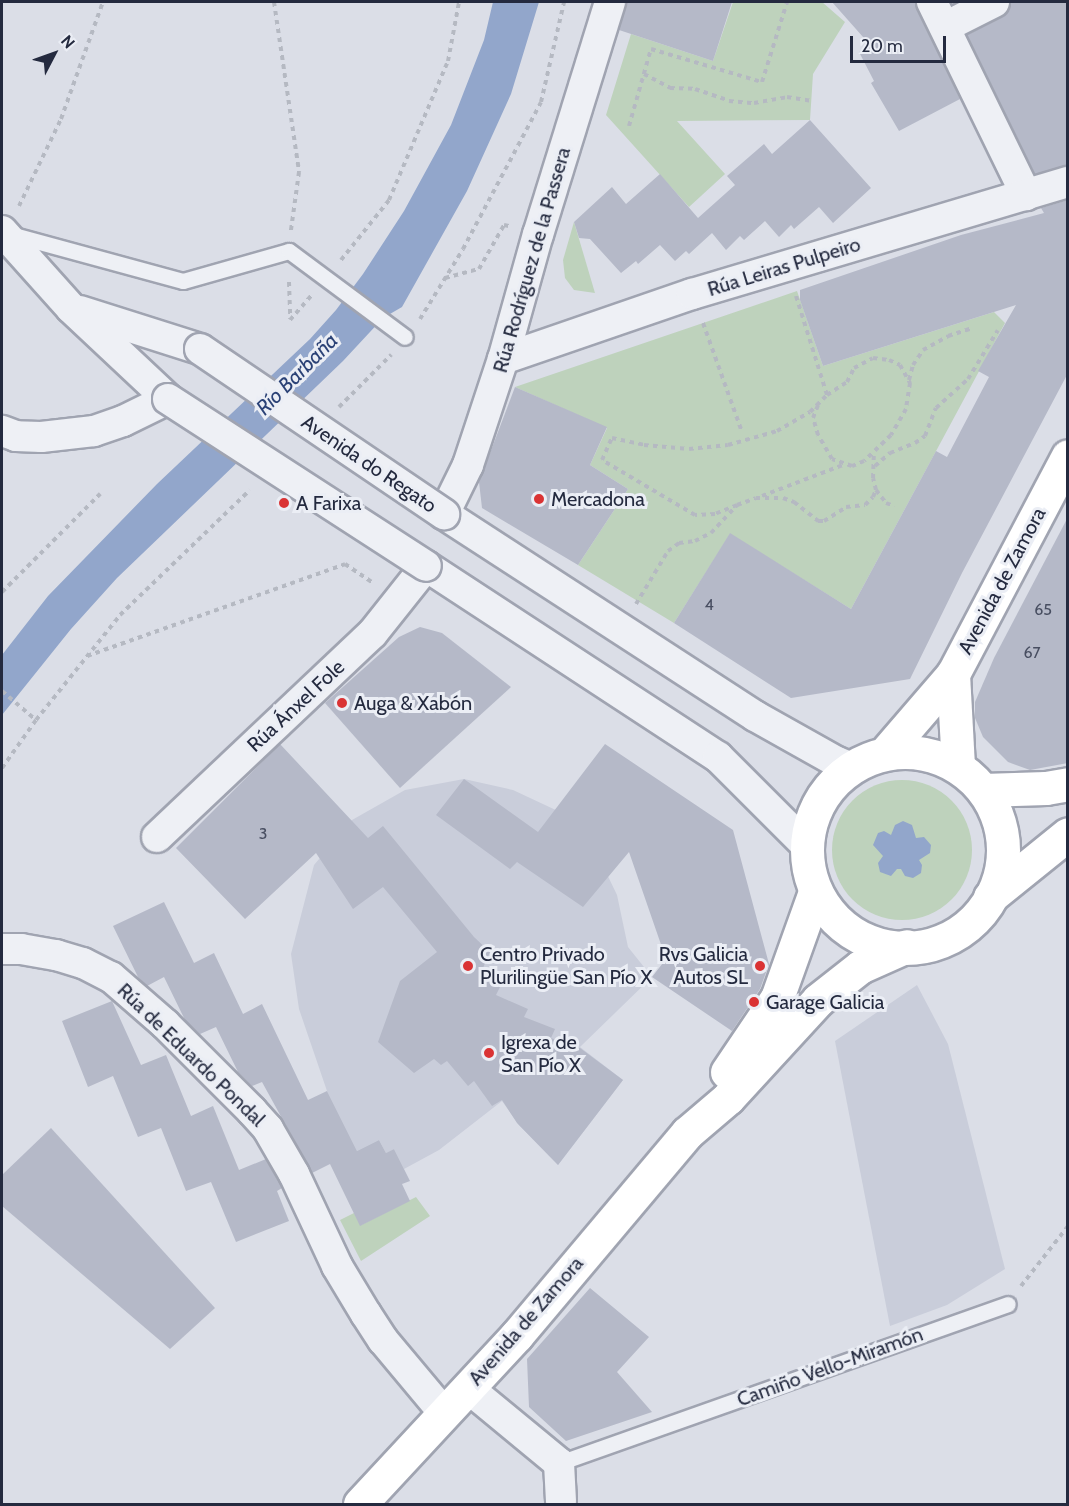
<!DOCTYPE html>
<html>
<head>
<meta charset="utf-8">
<style>
	body { margin:0 }
	#map { position:relative; width:1069px; height:1506px; overflow:hidden; background:#dbdee7; font-family:Cabin,sans-serif }
	div>[style] { position:absolute }
	[style*='--x'] { left:calc(var(--x)*1px); top:calc(var(--y)*1px); width:calc(var(--w)*1px); rotate:calc(var(--a)*1deg) }
	.built>* { inset:0; background:#c9cdda }
	.green>* { inset:0; background:#bed2bc }
	.round { border-radius:50% }
	.water>* { inset:0; background:#92a6cb }
	.building>* { inset:0; background:#b5b9c8 }
	.path>* { height:4px; margin-top:-2px; transform-origin:0; background:repeating-linear-gradient(90deg,#b5b9c2 0 4.5px,transparent 0 9px) }
	.roads { filter:drop-shadow(2px 0 #a0a4b1) drop-shadow(-2px 0 #a0a4b1) drop-shadow(0 2px #a0a4b1) drop-shadow(0 -2px #a0a4b1) }
	.lane>* { height:15px; margin:-7.5px; padding:0 7.5px; transform-origin:7.5px; border-radius:7.5px; background:#eef0f5 }
	.street>* { height:30px; margin:-15px; padding:0 15px; transform-origin:15px; border-radius:15px; background:#eef0f5 }
	.secondary>* { height:33px; margin:-16.5px; padding:0 16.5px; transform-origin:16.5px; border-radius:16.5px; background:#fff }
	.secondary>.ring { margin:-16.5px; padding:0; box-sizing:content-box; background:none; border:33px solid #fff; border-radius:50% }
	.bridges { filter:drop-shadow(2px 0 #a0a4b1) drop-shadow(-2px 0 #a0a4b1) drop-shadow(0 2px #a0a4b1) drop-shadow(0 -2px #a0a4b1) }
	.street-bridge>* { height:30px; margin:-15px; padding:0 15px; transform-origin:15px; border-radius:15px; background:#eef0f5 }
	.dots>* { width:16px; height:16px; translate:-50% -50%; box-sizing:border-box; border:3px solid #ebeef5; border-radius:50% }
	span { translate:-50% -50%; white-space:nowrap; text-align:center; line-height:1.15; -webkit-text-stroke:6px #ebeef5; paint-order:stroke }
	.number-label { font-size:16px; color:#484e61 }
	.number-label span { -webkit-text-stroke-width:0 }
	.street-label { font-size:20px; color:#242a3f }
	.poi-label { font-size:20px; color:#242a3f }
	.left { translate:0 -50%; text-align:left }
	.right { translate:-100% -50%; text-align:right }
	.water-label { font-size:21px; color:#2b4276; font-style:italic }
	.frame { position:absolute; inset:0; border:3px solid #242a3f; pointer-events:none }
	.north { position:absolute; left:24px; top:24px; width:60px; height:60px; -webkit-text-stroke:4px #ebeef5; paint-order:stroke; rotate:49deg; font-size:16px; font-weight:700; line-height:24px; text-align:center; color:#242a3f }
	.north::after { content:''; display:block; margin:auto; width:21px; height:27px; background:#242a3f; clip-path:polygon(50% 0,100% 100%,50% 72%,0 100%) }
	.scale { position:absolute; left:850px; top:36px; width:96px; height:27px; box-sizing:border-box; border:3px solid #242a3f; border-top:0; padding-left:8px; font-size:18px; line-height:21px; white-space:nowrap; color:#242a3f; -webkit-text-stroke:4px #ebeef5; paint-order:stroke }
</style>
</head>
<body>
<div id="map">
	<div class="built">
		<i style="clip-path:polygon(464px 779px,513px 790px,560px 812px,592px 843px,617px 895px,628px 947px,652px 977px,580px 1047px,623px 1080px,558px 1165px,519px 1125px,502px 1101px,439px 1150px,404px 1169px,394px 1149px,386px 1153px,379px 1140px,357px 1151px,327px 1091px,299px 1009px,291px 954px,314px 865px,352px 820px,405px 790px)"></i>
		<i style="clip-path:polygon(917px 985px,948px 1044px,1005px 1269px,947px 1305px,890px 1326px,835px 1041px)"></i>
	</div>
	<div class="green">
		<i style="clip-path:polygon(733px 2px,822px 2px,845px 22px,813px 74px,810px 120px,677px 121px,725px 174px,689px 207px,606px 115px,631px 34px,713px 61px)"></i>
		<i style="clip-path:polygon(574px 222px,595px 293px,574px 290px,565px 278px,563px 260px)"></i>
		<i style="clip-path:polygon(797px 291px,823px 366px,994px 312px,1005px 323px,851px 609px,730px 534px,674px 623px,578px 565px,628px 489px,590px 465px,607px 428px,515px 387px)"></i>
		<i class="round" style="left:832px;top:780px;width:140px;height:140px"></i>
		<i style="clip-path:polygon(416px 1197px,430px 1216px,361px 1261px,340px 1220px,354px 1213px,361px 1225px)"></i>
	</div>
	<div class="water">
		<i style="clip-path:polygon(493px 2px,539px 2px,511px 94px,467px 191px,402px 307px,383px 318px,343px 361px,117px 578px,71px 629px,2px 715px,2px 655px,48px 596px,157px 484px,310px 339px,336px 310px,363px 274px,404px 211px,451px 125px,484px 40px)"></i>
		<i style="clip-path:polygon(903px 821px,912px 825px,916px 838px,924px 837px,931px 845px,930px 853px,919px 860px,922px 865px,921px 873px,913px 878px,905px 876px,901px 869px,897px 869px,891px 876px,880px 872px,878px 863px,883px 856px,873px 845px,878px 833px,884px 831px,891px 835px,895px 825px)"></i>
	</div>
	<div class="building">
		<i style="clip-path:polygon(627px 2px,732px 2px,713px 61px,619px 30px)"></i>
		<i style="clip-path:polygon(832px 2px,915px 2px,960px 99px,899px 131px,871px 83px,874px 81px,859px 52px,871px 46px)"></i>
		<i style="clip-path:polygon(1011px 2px,1068px 2px,1068px 165px,1035px 174px,967px 35px,1002px 17px,1009px 11px)"></i>
		<i style="clip-path:polygon(810px 120px,871px 188px,833px 223px,819px 207px,794px 229px,791px 225px,779px 237px,765px 221px,744px 240px,740px 236px,726px 250px,712px 233px,689px 254px,686px 251px,675px 261px,660px 245px,638px 264px,636px 261px,621px 273px,590px 239px,579px 238px,574px 222px,612px 187px,626px 204px,660px 174px,698px 218px,735px 185px,727px 176px,764px 144px,772px 154px)"></i>
		<i style="clip-path:polygon(1068px 200px,1068px 373px,962px 573px,910px 679px,791px 698px,674px 623px,730px 533px,851px 609px,936px 451px,947px 457px,989px 377px,978px 371px,1016px 305px,823px 366px,800px 300px,800px 290px,961px 235px,1044px 213px,1041px 208px)"></i>
		<i style="clip-path:polygon(515px 387px,607px 427px,590px 465px,628px 489px,578px 565px,482px 508px,479px 482px)"></i>
		<i style="clip-path:polygon(1068px 517px,1068px 763px,1030px 770px,1008px 762px,983px 737px,975px 718px,975px 702px,994px 658px)"></i>
		<i style="clip-path:polygon(420px 627px,442px 633px,511px 687px,400px 788px,325px 703px,399px 637px)"></i>
		<i style="clip-path:polygon(280px 744px,368px 838px,383px 826px,474px 937px,490px 952px,479px 977px,500px 987px,496px 995px,528px 1009px,524px 1017px,555px 1029px,551px 1038px,580px 1048px,623px 1080px,558px 1165px,517px 1123px,502px 1100px,492px 1106px,474px 1081px,468px 1086px,447px 1061px,441px 1065px,434px 1059px,414px 1073px,378px 1042px,400px 981px,437px 952px,383px 887px,353px 909px,316px 853px,245px 919px,176px 848px)"></i>
		<i style="clip-path:polygon(605px 744px,733px 830px,769px 964px,760px 989px,732px 1031px,652px 977px,666px 959px,629px 852px,583px 907px,517px 862px,510px 869px,436px 815px,464px 779px,538px 832px)"></i>
		<i style="clip-path:polygon(164px 902px,194px 963px,214px 953px,243px 1014px,262px 1004px,308px 1100px,327px 1091px,357px 1151px,379px 1140px,386px 1153px,394px 1149px,410px 1181px,402px 1184px,410px 1201px,360px 1226px,330px 1164px,312px 1173px,262px 1082px,252px 1086px,238px 1072px,216px 1027px,200px 1034px,185px 1020px,164px 977px,147px 986px,138px 977px,113px 926px)"></i>
		<i style="clip-path:polygon(112px 1001px,141px 1065px,166px 1055px,191px 1116px,213px 1106px,239px 1170px,266px 1159px,282px 1188px,277px 1191px,289px 1221px,236px 1242px,211px 1182px,186px 1191px,161px 1128px,138px 1137px,113px 1076px,88px 1087px,62px 1021px)"></i>
		<i style="clip-path:polygon(51px 1128px,215px 1308px,170px 1349px,2px 1206px,2px 1175px)"></i>
		<i style="clip-path:polygon(590px 1288px,649px 1337px,617px 1372px,652px 1412px,566px 1441px,529px 1407px,527px 1359px)"></i>
	</div>
	<div class="path">
		<i style="--x:274;--y:2;--w:172;--a:81.6"></i>
		<i style="--x:299;--y:172;--w:59;--a:97.9"></i>
		<i style="--x:644;--y:74;--w:30;--a:28"></i>
		<i style="--x:670;--y:88;--w:25;--a:2"></i>
		<i style="--x:695;--y:89;--w:36;--a:19"></i>
		<i style="--x:729;--y:101;--w:25;--a:5"></i>
		<i style="--x:754;--y:103;--w:34;--a:-10"></i>
		<i style="--x:787;--y:97;--w:24;--a:9"></i>
		<i style="--x:629;--y:126;--w:80;--a:-74.1"></i>
		<i style="--x:651;--y:49;--w:116;--a:16.6"></i>
		<i style="--x:762;--y:82;--w:84;--a:-72.6"></i>
		<i style="--x:19;--y:206;--w:97;--a:-64.2"></i>
		<i style="--x:61;--y:119;--w:124;--a:-70.3"></i>
		<i style="--x:341;--y:260;--w:77;--a:-51.3"></i>
		<i style="--x:389;--y:200;--w:151;--a:-67"></i>
		<i style="--x:448;--y:61;--w:60;--a:-79.4"></i>
		<i style="--x:445;--y:278;--w:35;--a:-15"></i>
		<i style="--x:479;--y:269;--w:51;--a:-60.4"></i>
		<i style="--x:504;--y:225;--w:5;--a:11"></i>
		<i style="--x:289;--y:282;--w:37;--a:88"></i>
		<i style="--x:796;--y:296;--w:104;--a:72.6"></i>
		<i style="--x:420;--y:319;--w:82;--a:-58.4"></i>
		<i style="--x:463;--y:249;--w:166;--a:-62"></i>
		<i style="--x:541;--y:102;--w:103;--a:-77"></i>
		<i style="--x:290;--y:320;--w:32;--a:-49"></i>
		<i style="--x:703;--y:323;--w:116;--a:70.3"></i>
		<i style="--x:909;--y:380;--w:16;--a:-75"></i>
		<i style="--x:913;--y:365;--w:18;--a:-56"></i>
		<i style="--x:923;--y:350;--w:29;--a:-29"></i>
		<i style="--x:948;--y:336;--w:25;--a:-18"></i>
		<i style="--x:339;--y:407;--w:74;--a:-45"></i>
		<i style="--x:875;--y:466;--w:20;--a:-41"></i>
		<i style="--x:890;--y:453;--w:27;--a:-22"></i>
		<i style="--x:915;--y:443;--w:12;--a:-35"></i>
		<i style="--x:925;--y:436;--w:30;--a:-69"></i>
		<i style="--x:936;--y:408;--w:43;--a:-42.2"></i>
		<i style="--x:968;--y:379;--w:57;--a:-58.5"></i>
		<i style="--x:876;--y:490;--w:16;--a:52"></i>
		<i style="--x:886;--y:503;--w:9;--a:21"></i>
		<i style="--x:762;--y:496;--w:87;--a:-20.9"></i>
		<i style="--x:737;--y:505;--w:24;--a:158"></i>
		<i style="--x:715;--y:514;--w:20;--a:177"></i>
		<i style="--x:695;--y:515;--w:108;--a:-149.4"></i>
		<i style="--x:602;--y:460;--w:24;--a:-66"></i>
		<i style="--x:612;--y:438;--w:33;--a:12"></i>
		<i style="--x:644;--y:445;--w:45;--a:5.1"></i>
		<i style="--x:689;--y:449;--w:39;--a:-6"></i>
		<i style="--x:728;--y:445;--w:51;--a:-15.9"></i>
		<i style="--x:777;--y:431;--w:38;--a:-30"></i>
		<i style="--x:810;--y:412;--w:24;--a:-45"></i>
		<i style="--x:827;--y:395;--w:24;--a:-33"></i>
		<i style="--x:847;--y:382;--w:16;--a:-63"></i>
		<i style="--x:854;--y:368;--w:21;--a:-28"></i>
		<i style="--x:873;--y:358;--w:16;--a:7"></i>
		<i style="--x:889;--y:360;--w:12;--a:24"></i>
		<i style="--x:900;--y:365;--w:21;--a:61"></i>
		<i style="--x:910;--y:383;--w:26;--a:99"></i>
		<i style="--x:906;--y:409;--w:30;--a:120"></i>
		<i style="--x:891;--y:435;--w:37;--a:136"></i>
		<i style="--x:864;--y:461;--w:13;--a:157"></i>
		<i style="--x:852;--y:466;--w:21;--a:-161"></i>
		<i style="--x:832;--y:459;--w:28;--a:-120"></i>
		<i style="--x:818;--y:435;--w:18;--a:-106"></i>
		<i style="--x:813;--y:418;--w:14;--a:-69"></i>
		<i style="--x:2;--y:592;--w:139;--a:-45"></i>
		<i style="--x:636;--y:604;--w:62;--a:-58.9"></i>
		<i style="--x:668;--y:551;--w:14;--a:-36"></i>
		<i style="--x:679;--y:543;--w:16;--a:-7"></i>
		<i style="--x:695;--y:541;--w:18;--a:-27"></i>
		<i style="--x:711;--y:533;--w:38;--a:-47"></i>
		<i style="--x:737;--y:505;--w:20;--a:-20"></i>
		<i style="--x:756;--y:498;--w:27;--a:0"></i>
		<i style="--x:783;--y:498;--w:12;--a:20"></i>
		<i style="--x:794;--y:502;--w:31;--a:38"></i>
		<i style="--x:818;--y:521;--w:6;--a:0"></i>
		<i style="--x:824;--y:521;--w:26;--a:-32"></i>
		<i style="--x:846;--y:507;--w:19;--a:-6"></i>
		<i style="--x:865;--y:505;--w:11;--a:-45"></i>
		<i style="--x:873;--y:497;--w:8;--a:-67"></i>
		<i style="--x:876;--y:490;--w:12;--a:-104"></i>
		<i style="--x:873;--y:478;--w:25;--a:-88"></i>
		<i style="--x:87;--y:656;--w:274;--a:-19.6"></i>
		<i style="--x:345;--y:564;--w:34;--a:34"></i>
		<i style="--x:2;--y:691;--w:45;--a:40.5"></i>
		<i style="--x:2;--y:768;--w:59;--a:-54.7"></i>
		<i style="--x:36;--y:720;--w:134;--a:-51.3"></i>
		<i style="--x:120;--y:615;--w:180;--a:-43.9"></i>
		<i style="--x:1021;--y:1286;--w:76;--a:-51.9"></i>
	</div>
	<div class="roads">
		<div class="lane">
			<i style="--x:10;--y:234;--w:179;--a:15.2"></i>
			<i style="--x:183;--y:281;--w:110;--a:-15.8"></i>
			<i style="--x:289;--y:251;--w:144;--a:36.6"></i>
			<i style="--x:559;--y:1463;--w:476;--a:-19.5"></i>
		</div>
		<div class="street">
			<i style="--x:610;--y:2;--w:243;--a:107.2"></i>
			<i style="--x:538;--y:234;--w:130;--a:105.6"></i>
			<i style="--x:503;--y:359;--w:112;--a:108.3"></i>
			<i style="--x:468;--y:465;--w:55;--a:116.1"></i>
			<i style="--x:444;--y:514;--w:371;--a:33"></i>
			<i style="--x:755;--y:716;--w:94;--a:29.3"></i>
			<i style="--x:837;--y:762;--w:16;--a:22"></i>
			<i style="--x:932;--y:2;--w:215;--a:64"></i>
			<i style="--x:945;--y:27;--w:55;--a:-27"></i>
			<i style="--x:2;--y:231;--w:103;--a:48.1"></i>
			<i style="--x:71;--y:308;--w:133;--a:43.2"></i>
			<i style="--x:168;--y:399;--w:50;--a:153.9"></i>
			<i style="--x:123;--y:421;--w:31;--a:161"></i>
			<i style="--x:94;--y:431;--w:53;--a:173.5"></i>
			<i style="--x:41;--y:437;--w:25;--a:-178"></i>
			<i style="--x:16;--y:436;--w:15;--a:-160"></i>
			<i style="--x:80;--y:311;--w:126;--a:17.6"></i>
			<i style="--x:503;--y:359;--w:200;--a:-19"></i>
			<i style="--x:692;--y:294;--w:392;--a:-16.6"></i>
			<i style="--x:157;--y:837;--w:296;--a:-43.4"></i>
			<i style="--x:372;--y:634;--w:87;--a:-51.5"></i>
			<i style="--x:426;--y:566;--w:349;--a:33.2"></i>
			<i style="--x:718;--y:757;--w:126;--a:45"></i>
			<i style="--x:2;--y:949;--w:19;--a:0"></i>
			<i style="--x:21;--y:949;--w:36;--a:10"></i>
			<i style="--x:56;--y:955;--w:28;--a:17"></i>
			<i style="--x:83;--y:963;--w:31;--a:27"></i>
			<i style="--x:111;--y:977;--w:72;--a:41"></i>
			<i style="--x:165;--y:1024;--w:123;--a:45"></i>
			<i style="--x:252;--y:1111;--w:24;--a:48"></i>
			<i style="--x:268;--y:1129;--w:52;--a:60"></i>
			<i style="--x:294;--y:1174;--w:102;--a:64.9"></i>
			<i style="--x:337;--y:1266;--w:56;--a:58.9"></i>
			<i style="--x:366;--y:1314;--w:31;--a:57"></i>
			<i style="--x:383;--y:1340;--w:95;--a:50.1"></i>
			<i style="--x:468;--y:1388;--w:118;--a:39.5"></i>
			<i style="--x:559;--y:1463;--w:38;--a:87"></i>
		</div>
		<div class="secondary">
			<i style="--x:953;--y:674;--w:93;--a:86.9"></i>
			<i class="ring" style="left:807px;top:752px;width:163px;height:163px"></i>
			<i style="--x:885;--y:753;--w:104;--a:-49.3"></i>
			<i style="--x:953;--y:674;--w:246;--a:-62.2"></i>
			<i style="--x:983;--y:790;--w:63;--a:-1.8"></i>
			<i style="--x:1046;--y:788;--w:22;--a:-10"></i>
			<i style="--x:990;--y:897;--w:100;--a:-38.9"></i>
			<i style="--x:727;--y:1072;--w:89;--a:-56"></i>
			<i style="--x:777;--y:998;--w:113;--a:-70.3"></i>
			<i style="--x:360;--y:1504;--w:231;--a:-47.1"></i>
			<i style="--x:517;--y:1335;--w:264;--a:-49.9"></i>
			<i style="--x:687;--y:1133;--w:54;--a:-40.5"></i>
			<i style="--x:728;--y:1098;--w:133;--a:-47.4"></i>
			<i style="--x:818;--y:1000;--w:53;--a:-38.2"></i>
			<i style="--x:860;--y:967;--w:51;--a:-24.1"></i>
		</div>
	</div>
	<div class="bridges">
		<div class="street-bridge">
			<i style="--x:200;--y:349;--w:295;--a:34.1"></i>
			<i style="--x:168;--y:399;--w:307;--a:32.9"></i>
		</div>
	</div>
	<div class="dots">
		<i style="left:539px;top:499px;background:#da3334"></i>
		<i style="left:284px;top:503px;background:#da3334"></i>
		<i style="left:342px;top:703px;background:#da3334"></i>
		<i style="left:468px;top:966px;background:#da3334"></i>
		<i style="left:760px;top:966px;background:#da3334"></i>
		<i style="left:754px;top:1002px;background:#da3334"></i>
		<i style="left:489px;top:1053px;background:#da3334"></i>
	</div>
	<div class="number-label">
		<span style="left:709px;top:605px">4</span>
		<span style="left:1043px;top:610px">65</span>
		<span style="left:1032px;top:653px">67</span>
		<span style="left:263px;top:834px">3</span>
	</div>
	<div class="street-label">
		<span style="left:532px;top:260px;rotate:-74deg">Rúa Rodríguez de la Passera</span>
		<span style="left:784px;top:267px;rotate:-17deg">Rúa Leiras Pulpeiro</span>
		<span style="left:369px;top:464px;rotate:34deg">Avenida do Regato</span>
		<span style="left:1002px;top:581px;rotate:-62deg">Avenida de Zamora</span>
		<span style="left:296px;top:706px;rotate:-43deg">Rúa Ánxel Fole</span>
		<span style="left:191px;top:1055px;rotate:44deg">Rúa de Eduardo Pondal</span>
		<span style="left:526px;top:1321px;rotate:-49deg">Avenida de Zamora</span>
		<span style="left:830px;top:1367px;rotate:-20deg">Camiño Vello-Miramón</span>
	</div>
	<div class="poi-label">
		<span class="left" style="left:551px;top:499px">Mercadona</span>
		<span class="left" style="left:296px;top:503px">A Farixa</span>
		<span class="left" style="left:354px;top:703px">Auga &amp; Xabón</span>
		<span class="left" style="left:480px;top:966px">Centro Privado<br>Plurilingüe San Pío X</span>
		<span class="right" style="left:748px;top:966px">Rvs Galicia<br>Autos SL</span>
		<span class="left" style="left:766px;top:1002px">Garage Galicia</span>
		<span class="left" style="left:501px;top:1054px">Igrexa de<br>San Pío X</span>
	</div>
	<div class="water-label">
		<span style="left:297px;top:374px;rotate:-45deg">Río Barbaña</span>
	</div>
	<div class="frame"></div>
	<div class="north">N</div>
	<div class="scale">20 m</div>
</div>
</body>
</html>
